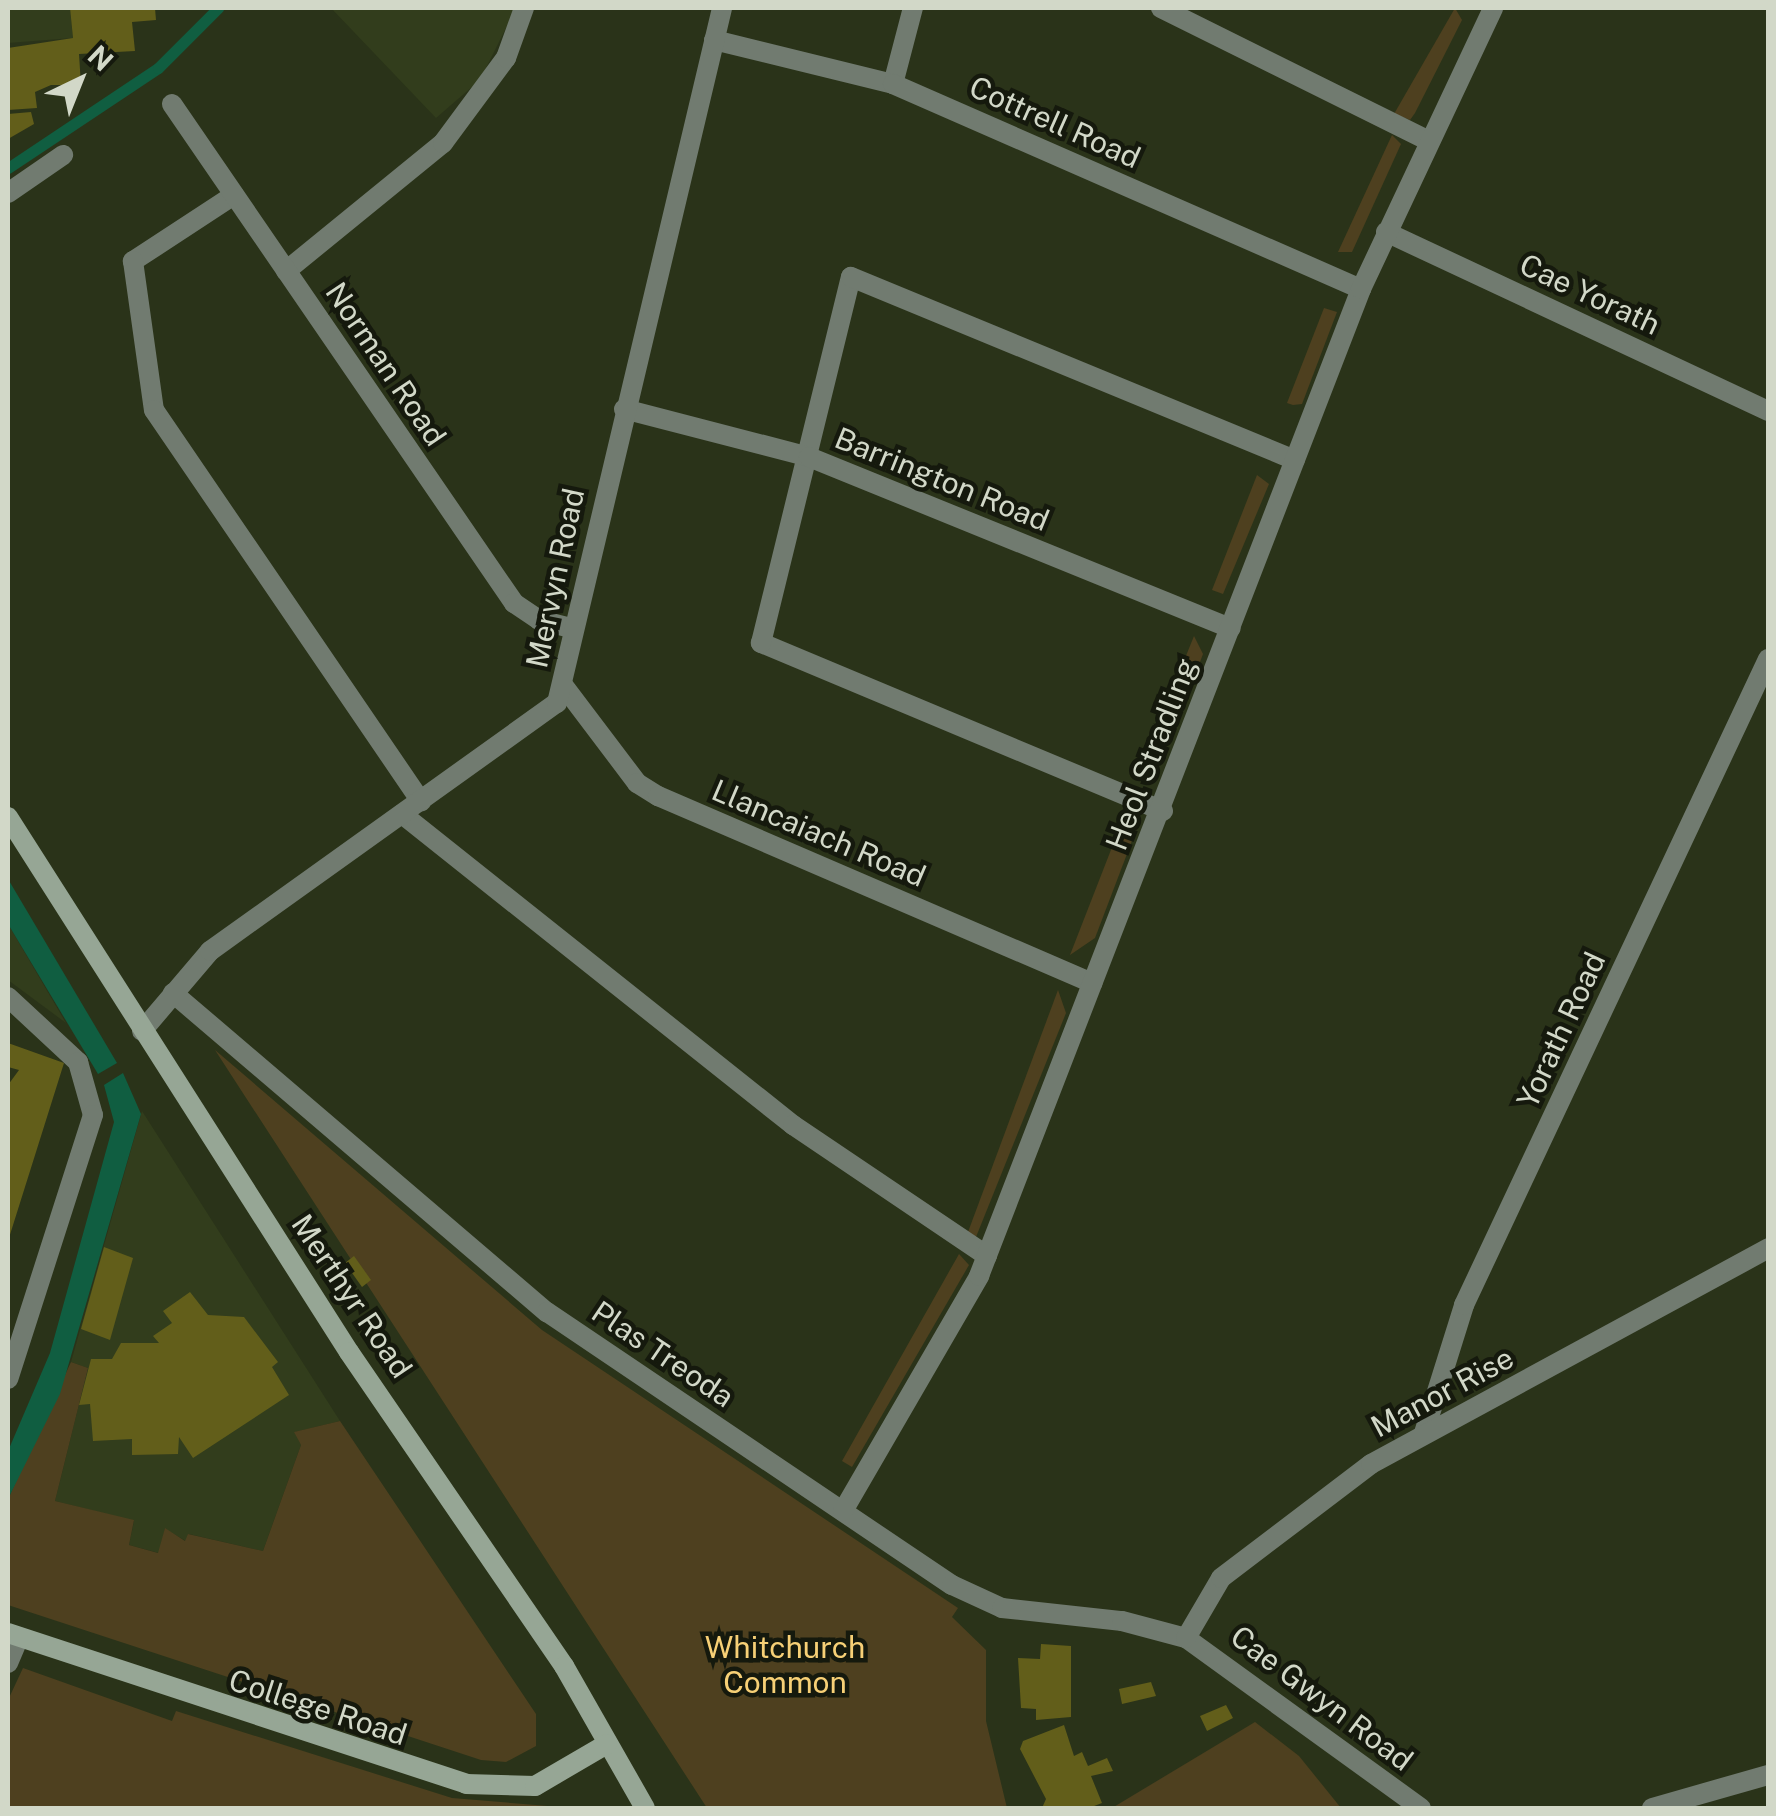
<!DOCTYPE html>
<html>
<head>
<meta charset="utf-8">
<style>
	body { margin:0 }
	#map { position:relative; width:1776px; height:1816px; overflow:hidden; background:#2a3319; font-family:"Public Sans",sans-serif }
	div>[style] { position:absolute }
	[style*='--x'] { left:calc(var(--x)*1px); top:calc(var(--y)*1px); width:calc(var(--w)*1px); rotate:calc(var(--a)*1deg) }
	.built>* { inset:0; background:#323d1c }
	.green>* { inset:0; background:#4e401f }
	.water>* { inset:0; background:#105e41 }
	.stream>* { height:11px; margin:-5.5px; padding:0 5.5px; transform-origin:5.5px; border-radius:5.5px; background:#105e41 }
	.building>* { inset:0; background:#625e1a }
	.lane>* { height:20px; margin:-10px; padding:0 10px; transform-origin:10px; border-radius:10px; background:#717b70 }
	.street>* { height:20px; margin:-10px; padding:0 10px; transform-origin:10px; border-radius:10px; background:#717b70 }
	.secondary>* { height:20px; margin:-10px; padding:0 10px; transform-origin:10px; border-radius:10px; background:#96a695 }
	span { translate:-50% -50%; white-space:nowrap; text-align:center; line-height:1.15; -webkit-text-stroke:9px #15190d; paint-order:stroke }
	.street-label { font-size:30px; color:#d2d8c8 }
	.park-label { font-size:30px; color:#f7d076 }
	.frame { position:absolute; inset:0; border:10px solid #d2d8c8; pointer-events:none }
	.north { position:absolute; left:30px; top:30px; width:100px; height:100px; -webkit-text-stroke:8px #15190d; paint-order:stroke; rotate:43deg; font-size:28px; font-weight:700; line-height:40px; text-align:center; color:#d2d8c8 }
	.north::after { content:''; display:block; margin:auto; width:35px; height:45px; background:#d2d8c8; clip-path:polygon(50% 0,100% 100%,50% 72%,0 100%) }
</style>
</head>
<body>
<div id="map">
	<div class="built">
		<i style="clip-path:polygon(8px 8px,70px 8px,73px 38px,8px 43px)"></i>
		<i style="clip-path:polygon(331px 8px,516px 8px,480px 80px,436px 118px)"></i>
		<i style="clip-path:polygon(8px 924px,66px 1023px,8px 980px)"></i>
		<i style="clip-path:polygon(142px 1111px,340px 1421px,295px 1432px,301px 1445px,263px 1551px,189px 1534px,186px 1541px,165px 1529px,159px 1553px,129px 1545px,134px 1521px,55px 1501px,88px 1368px,71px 1362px)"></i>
	</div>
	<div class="green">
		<i style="clip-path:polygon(1455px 8px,1462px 20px,1415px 113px,1410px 120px,1394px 114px)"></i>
		<i style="clip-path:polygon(1392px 135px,1401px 144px,1352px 252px,1338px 252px)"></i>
		<i style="clip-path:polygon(1324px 308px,1337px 312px,1302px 404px,1293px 405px,1287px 403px)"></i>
		<i style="clip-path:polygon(1257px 475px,1269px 484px,1223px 594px,1212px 590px)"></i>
		<i style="clip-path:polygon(1194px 636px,1203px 654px,1174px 732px,1154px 735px)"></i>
		<i style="clip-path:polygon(1123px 819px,1138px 825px,1095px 938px,1070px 955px)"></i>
		<i style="clip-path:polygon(1058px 990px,1066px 1013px,976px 1237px,968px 1232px)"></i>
		<i style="clip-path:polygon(215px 1050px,542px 1330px,958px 1608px,952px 1617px,986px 1650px,986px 1721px,1007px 1808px,707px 1808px)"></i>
		<i style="clip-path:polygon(959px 1254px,969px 1265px,852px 1467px,842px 1461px)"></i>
		<i style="clip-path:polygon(71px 1362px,88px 1368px,55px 1501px,134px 1520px,129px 1545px,158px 1553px,165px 1528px,185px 1541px,188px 1534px,263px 1551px,301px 1445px,294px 1432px,340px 1421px,536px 1714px,536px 1746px,506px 1762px,481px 1760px,8px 1605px,8px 1499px)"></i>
		<i style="clip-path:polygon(23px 1668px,172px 1721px,176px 1711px,452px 1798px,572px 1808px,8px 1808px,8px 1700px)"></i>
		<i style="clip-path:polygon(1255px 1722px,1299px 1756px,1341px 1808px,1112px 1808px)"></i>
	</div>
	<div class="water">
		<i style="clip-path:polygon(8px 879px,117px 1063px,98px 1074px,8px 924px)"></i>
		<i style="clip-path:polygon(123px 1073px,141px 1114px,60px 1394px,8px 1499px,8px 1451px,50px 1353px,114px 1122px,104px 1085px)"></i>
	</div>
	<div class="stream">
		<i style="--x:8;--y:168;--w:180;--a:-33.7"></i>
		<i style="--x:158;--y:68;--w:85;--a:-45"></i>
	</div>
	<div class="building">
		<i style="clip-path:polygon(70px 8px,155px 8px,156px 20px,132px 22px,135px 51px,79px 54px,81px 85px,51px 85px,35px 92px,37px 108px,8px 110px,8px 48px,73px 38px)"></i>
		<i style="clip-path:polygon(31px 112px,34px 124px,8px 139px,8px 114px)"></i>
		<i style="clip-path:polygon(8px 1043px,64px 1063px,8px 1241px,8px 1085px,19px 1070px,8px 1067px)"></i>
		<i style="clip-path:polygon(104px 1247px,133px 1258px,110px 1340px,81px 1329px)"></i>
		<i style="clip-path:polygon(354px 1256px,371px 1280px,362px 1287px,345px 1263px)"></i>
		<i style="clip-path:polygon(190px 1292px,208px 1315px,244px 1317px,278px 1362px,272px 1367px,289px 1395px,193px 1458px,179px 1437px,178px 1454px,132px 1455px,132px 1439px,93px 1441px,90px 1404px,79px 1405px,91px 1359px,112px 1359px,121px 1343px,159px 1343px,153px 1336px,172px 1323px,163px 1311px)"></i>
		<i style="clip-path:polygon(1041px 1644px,1071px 1646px,1071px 1717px,1036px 1720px,1036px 1709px,1021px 1708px,1018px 1658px,1040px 1659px)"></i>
		<i style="clip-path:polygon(1151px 1682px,1156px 1696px,1122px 1704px,1119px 1689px)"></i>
		<i style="clip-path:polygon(1226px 1705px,1233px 1718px,1207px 1731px,1200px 1716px)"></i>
		<i style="clip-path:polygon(1064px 1725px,1074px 1756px,1082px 1752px,1088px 1766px,1107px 1758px,1113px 1771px,1091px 1776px,1102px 1803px,1089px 1808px,1042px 1808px,1046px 1799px,1020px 1749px,1023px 1741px)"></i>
	</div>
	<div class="lane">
		<i style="--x:1161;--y:8;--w:297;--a:26.4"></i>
		<i style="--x:893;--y:84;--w:79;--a:-75.3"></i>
		<i style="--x:8;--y:193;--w:67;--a:-34.6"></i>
		<i style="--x:234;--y:195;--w:121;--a:146.8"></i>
		<i style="--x:133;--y:261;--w:150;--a:82"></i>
		<i style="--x:154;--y:410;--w:474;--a:55.7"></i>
		<i style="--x:286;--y:271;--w:203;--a:-39.2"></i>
		<i style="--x:443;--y:143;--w:106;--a:-53.5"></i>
		<i style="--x:506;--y:58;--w:53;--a:-70.2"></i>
		<i style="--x:1163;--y:811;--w:436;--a:-157.3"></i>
		<i style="--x:761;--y:643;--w:377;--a:-76.2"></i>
		<i style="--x:851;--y:277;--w:480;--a:22.4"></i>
		<i style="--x:402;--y:814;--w:500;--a:38.5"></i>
		<i style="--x:793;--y:1125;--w:234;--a:34"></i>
	</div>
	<div class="street">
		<i style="--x:714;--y:40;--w:184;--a:13.8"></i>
		<i style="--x:893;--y:84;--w:511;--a:23.66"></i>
		<i style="--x:172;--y:104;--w:605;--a:55.57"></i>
		<i style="--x:514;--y:603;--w:30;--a:34"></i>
		<i style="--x:539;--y:620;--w:36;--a:14"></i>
		<i style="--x:1386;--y:232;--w:422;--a:25.1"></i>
		<i style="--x:624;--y:409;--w:191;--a:14.5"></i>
		<i style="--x:809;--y:457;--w:455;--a:22.1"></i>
		<i style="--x:563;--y:685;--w:123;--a:52.9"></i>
		<i style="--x:637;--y:783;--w:25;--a:32"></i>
		<i style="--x:658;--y:796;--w:473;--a:23.3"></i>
		<i style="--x:173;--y:993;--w:492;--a:40.5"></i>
		<i style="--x:547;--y:1312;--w:488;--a:34"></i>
		<i style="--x:952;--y:1585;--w:55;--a:24.7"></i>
		<i style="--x:1002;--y:1608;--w:121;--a:6.2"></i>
		<i style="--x:1122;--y:1621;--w:66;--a:14.9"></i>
		<i style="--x:1186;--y:1638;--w:290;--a:35.9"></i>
		<i style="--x:8;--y:997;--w:96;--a:42.9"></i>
		<i style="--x:78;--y:1062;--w:55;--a:74.2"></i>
		<i style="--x:93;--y:1115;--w:277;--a:107.8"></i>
		<i style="--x:142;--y:1031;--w:105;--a:-49.6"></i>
		<i style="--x:210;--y:951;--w:427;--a:-35.6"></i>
		<i style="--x:557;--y:703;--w:714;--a:-76.64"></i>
		<i style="--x:1424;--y:1433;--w:134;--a:-72.6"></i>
		<i style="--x:1464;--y:1305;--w:714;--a:-64.8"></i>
		<i style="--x:843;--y:1511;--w:272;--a:-59.9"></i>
		<i style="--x:979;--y:1276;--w:1058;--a:-68.84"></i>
		<i style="--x:1361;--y:289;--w:310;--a:-64.8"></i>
		<i style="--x:1186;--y:1638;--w:69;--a:-59.7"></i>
		<i style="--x:1221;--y:1578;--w:188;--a:-37.2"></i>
		<i style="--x:1371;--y:1464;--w:452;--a:-28.5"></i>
		<i style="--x:8;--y:1663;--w:28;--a:-67"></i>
		<i style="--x:1652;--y:1808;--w:121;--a:-15.9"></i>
	</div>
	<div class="secondary">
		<i style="--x:8;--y:817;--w:634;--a:57.49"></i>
		<i style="--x:349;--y:1352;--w:381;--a:55.6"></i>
		<i style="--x:564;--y:1666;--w:163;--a:60.3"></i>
		<i style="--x:8;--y:1633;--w:482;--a:18.2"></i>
		<i style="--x:466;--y:1784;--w:69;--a:1.7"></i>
		<i style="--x:535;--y:1786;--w:83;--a:-30.3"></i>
	</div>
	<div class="street-label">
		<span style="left:1055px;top:122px;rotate:24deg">Cottrell Road</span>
		<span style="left:1590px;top:294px;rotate:25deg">Cae Yorath</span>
		<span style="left:386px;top:364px;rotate:56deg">Norman Road</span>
		<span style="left:942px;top:479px;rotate:22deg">Barrington Road</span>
		<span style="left:555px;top:578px;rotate:-78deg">Mervyn Road</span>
		<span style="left:1151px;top:754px;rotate:-69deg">Heol Stradling</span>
		<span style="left:819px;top:833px;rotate:23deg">Llancaiach Road</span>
		<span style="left:1561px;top:1030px;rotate:-65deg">Yorath Road</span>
		<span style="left:352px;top:1296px;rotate:56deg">Merthyr Road</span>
		<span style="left:663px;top:1354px;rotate:34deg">Plas Treoda</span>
		<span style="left:1442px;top:1392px;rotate:-28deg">Manor Rise</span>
		<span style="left:1322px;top:1698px;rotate:37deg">Cae Gwyn Road</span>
		<span style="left:318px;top:1707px;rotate:18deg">College Road</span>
	</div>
	<div class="park-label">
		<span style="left:785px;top:1664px">Whitchurch<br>Common</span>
	</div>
	<div class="frame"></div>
	<div class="north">N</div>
</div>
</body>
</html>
